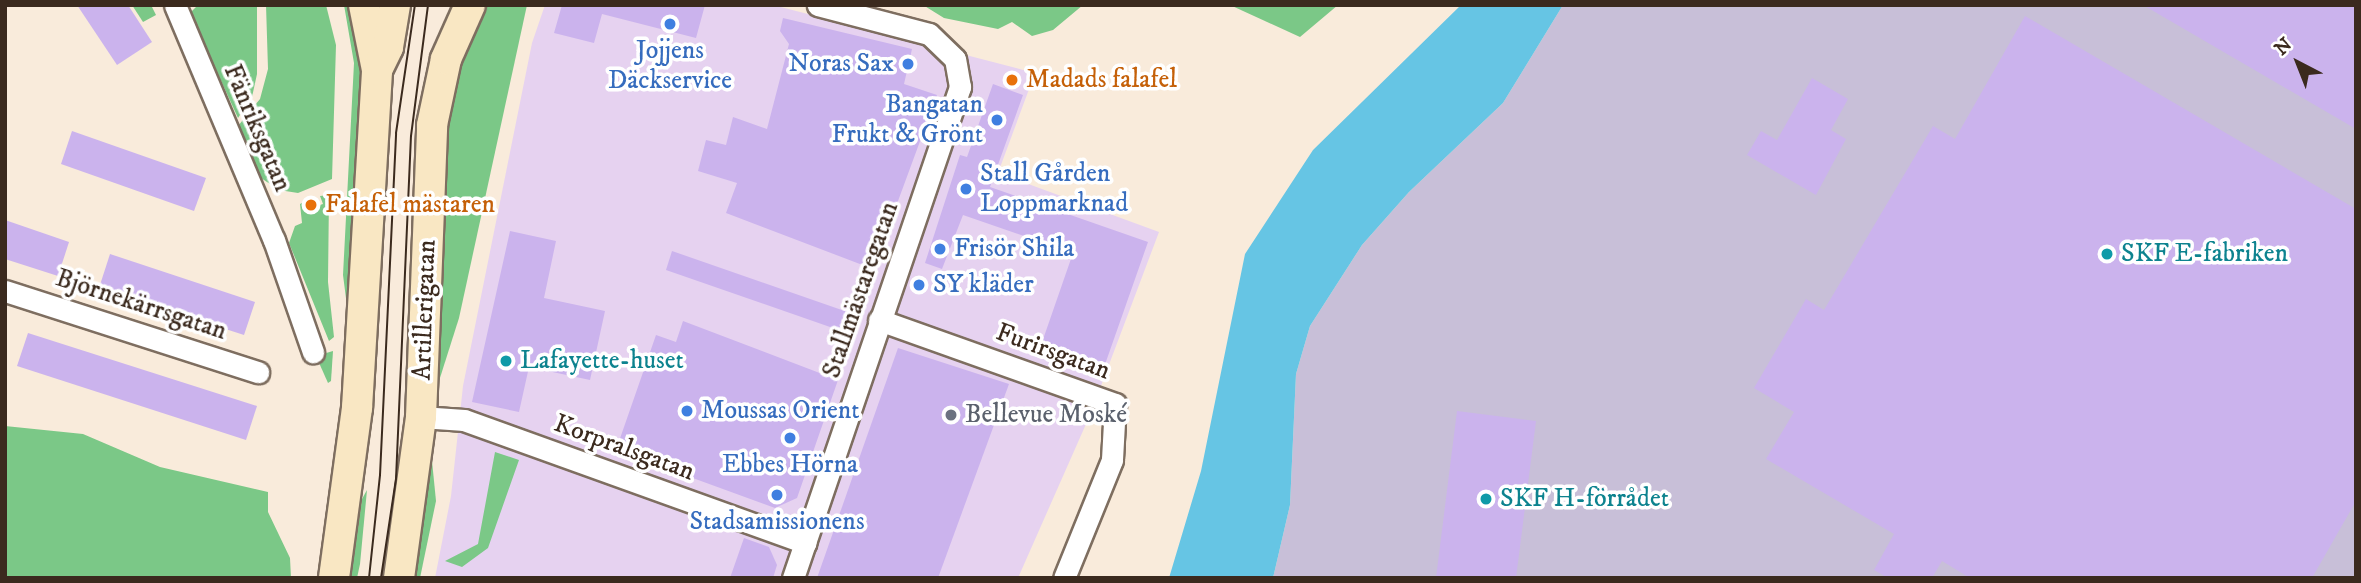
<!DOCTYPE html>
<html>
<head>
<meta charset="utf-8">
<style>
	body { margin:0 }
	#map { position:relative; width:2361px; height:583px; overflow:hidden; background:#f9ebdb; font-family:"IM FELL DW Pica",serif }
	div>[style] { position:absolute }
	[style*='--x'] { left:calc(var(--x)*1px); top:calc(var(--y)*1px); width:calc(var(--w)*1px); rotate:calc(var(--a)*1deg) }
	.built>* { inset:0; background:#e6d2f0 }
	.industrial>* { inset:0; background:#c8bfd8 }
	.green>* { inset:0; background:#7bc887 }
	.water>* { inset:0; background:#66c5e4 }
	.building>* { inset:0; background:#cbb3ed }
	.roads { filter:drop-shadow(2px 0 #7e6e60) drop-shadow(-2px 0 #7e6e60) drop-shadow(0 2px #7e6e60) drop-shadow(0 -2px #7e6e60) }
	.minor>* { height:21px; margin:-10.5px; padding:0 10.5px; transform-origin:10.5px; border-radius:10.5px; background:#fff }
	.secondary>* { height:30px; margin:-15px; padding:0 15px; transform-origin:15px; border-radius:15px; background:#f9e7c3 }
	.tram>* { height:2px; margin:-1px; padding:0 1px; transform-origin:1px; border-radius:1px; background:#3b2a1e }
	.dots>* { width:19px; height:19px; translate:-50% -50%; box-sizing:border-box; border:4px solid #fff; border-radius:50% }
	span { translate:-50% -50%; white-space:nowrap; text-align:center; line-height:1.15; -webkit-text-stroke:7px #fff; paint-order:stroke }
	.shop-label { font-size:26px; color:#366cbe }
	.right { translate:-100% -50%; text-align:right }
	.left { translate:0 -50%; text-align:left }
	.food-label { font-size:26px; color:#c56008 }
	.street-label { font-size:26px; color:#3b2a1e }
	.culture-label { font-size:26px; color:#0d838f }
	.worship-label { font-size:26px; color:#5b616d }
	.frame { position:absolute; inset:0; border:7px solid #3b2a1e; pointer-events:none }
	.north { position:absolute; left:2263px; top:28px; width:70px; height:70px; -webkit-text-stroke:5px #fff; paint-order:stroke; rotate:318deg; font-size:19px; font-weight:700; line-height:28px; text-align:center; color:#3b2a1e }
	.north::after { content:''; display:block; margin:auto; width:24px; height:32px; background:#3b2a1e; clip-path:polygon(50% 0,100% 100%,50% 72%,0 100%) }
</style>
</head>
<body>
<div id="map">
	<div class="built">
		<i style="clip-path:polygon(545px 5px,773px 5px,1035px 73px,998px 173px,1159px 232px,1090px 415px,1018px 578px,435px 578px,451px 496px,463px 386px,532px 43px)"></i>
	</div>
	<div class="industrial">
		<i style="clip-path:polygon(1563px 5px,2356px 5px,2356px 578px,1273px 578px,1290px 505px,1296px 374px,1310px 326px,1362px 245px,1409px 192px,1503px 103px)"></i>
	</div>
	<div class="green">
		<i style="clip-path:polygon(132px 5px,151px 5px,156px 15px,143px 22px)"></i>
		<i style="clip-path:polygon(198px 5px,257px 5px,257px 74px,252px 97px,238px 118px,190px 13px)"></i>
		<i style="clip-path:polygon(266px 5px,326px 5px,336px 45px,332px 179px,298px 193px,279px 190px,261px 178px,238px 126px,260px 99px,268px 69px)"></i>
		<i style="clip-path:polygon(344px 5px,358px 5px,363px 65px,348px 314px,343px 275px,354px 63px)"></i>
		<i style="clip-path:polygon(486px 5px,527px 5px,459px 318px,439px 381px,449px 110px,461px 64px)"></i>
		<i style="clip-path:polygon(923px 5px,1083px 5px,1053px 30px,1032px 36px,1012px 22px,998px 29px,944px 18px)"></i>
		<i style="clip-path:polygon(1230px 5px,1338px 5px,1300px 37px)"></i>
		<i style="clip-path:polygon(329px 195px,328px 282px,334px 337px,329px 341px,289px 243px,295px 226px,302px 223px,300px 204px,304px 202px,307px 209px,323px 204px,320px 196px)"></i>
		<i style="clip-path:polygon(333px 351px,331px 381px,328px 383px,316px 356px)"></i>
		<i style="clip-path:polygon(5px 426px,83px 434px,160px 467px,268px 492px,268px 512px,290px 558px,291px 578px,5px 578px)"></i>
		<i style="clip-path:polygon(495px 452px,519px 460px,488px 548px,462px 567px,445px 561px,478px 544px)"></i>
		<i style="clip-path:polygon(432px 461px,436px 501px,420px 578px,413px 578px)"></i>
		<i style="clip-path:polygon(367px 490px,360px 564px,357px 578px,351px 578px,362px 499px)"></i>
	</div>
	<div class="water">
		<i style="clip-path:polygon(1461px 5px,1563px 5px,1503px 103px,1409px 192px,1362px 245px,1310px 326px,1296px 374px,1290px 505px,1273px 578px,1169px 578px,1201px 471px,1245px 254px,1313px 150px)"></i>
	</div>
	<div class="building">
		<i style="clip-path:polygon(77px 5px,128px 5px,152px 42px,117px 65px)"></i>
		<i style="clip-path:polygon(562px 5px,705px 5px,696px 38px,602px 14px,594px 43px,554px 33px)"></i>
		<i style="clip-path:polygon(2143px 5px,2356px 5px,2356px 129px)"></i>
		<i style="clip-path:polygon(2025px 16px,2356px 209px,2356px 501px,2312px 578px,1970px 578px,1942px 561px,1932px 578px,1888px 578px,1874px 570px,1894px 534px,1766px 459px,1794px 412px,1754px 388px,1806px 299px,1824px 310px,1933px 126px,1955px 139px)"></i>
		<i style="clip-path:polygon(783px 18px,912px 49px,904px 84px,937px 95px,873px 269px,726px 213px,737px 183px,698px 171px,706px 140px,726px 145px,733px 117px,767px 129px,789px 44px,780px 31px)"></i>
		<i style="clip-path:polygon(1812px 78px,1848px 99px,1831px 130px,1846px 139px,1816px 195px,1747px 155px,1761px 131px,1777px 140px)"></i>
		<i style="clip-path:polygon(993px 84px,1023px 95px,990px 187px,1148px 242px,1102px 373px,1039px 351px,1073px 253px,963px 215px,942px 269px,925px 263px,960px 155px,967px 157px)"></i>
		<i style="clip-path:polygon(72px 131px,206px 178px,194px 211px,61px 164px)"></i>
		<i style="clip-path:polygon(5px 220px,69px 242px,58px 276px,5px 259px)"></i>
		<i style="clip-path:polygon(510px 231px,556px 241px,544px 298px,605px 311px,590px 380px,529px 367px,519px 412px,472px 402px)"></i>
		<i style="clip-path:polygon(672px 251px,859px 316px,853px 335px,666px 270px)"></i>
		<i style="clip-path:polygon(110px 254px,255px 302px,244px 335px,99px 288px)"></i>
		<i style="clip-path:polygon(683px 321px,838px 380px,797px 498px,775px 508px,616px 450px,656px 335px,676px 342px)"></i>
		<i style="clip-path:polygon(28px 333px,257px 406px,246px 440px,17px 366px)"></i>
		<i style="clip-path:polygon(898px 348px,1009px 384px,938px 578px,817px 578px)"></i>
		<i style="clip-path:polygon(1457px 411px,1536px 421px,1516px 578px,1436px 578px)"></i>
		<i style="clip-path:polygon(744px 538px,769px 547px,777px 565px,773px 578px,730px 578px)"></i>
	</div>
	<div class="roads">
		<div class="minor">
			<i style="--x:175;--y:5;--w:255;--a:67.2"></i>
			<i style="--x:274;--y:240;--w:119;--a:70.8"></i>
			<i style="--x:5;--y:291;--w:266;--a:17.8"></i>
			<i style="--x:879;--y:320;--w:251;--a:19.6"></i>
			<i style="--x:1115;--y:404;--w:56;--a:93.1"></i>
			<i style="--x:1112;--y:460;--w:127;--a:112.1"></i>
			<i style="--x:421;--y:417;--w:43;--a:4"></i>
			<i style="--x:464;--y:420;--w:363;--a:19.8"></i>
			<i style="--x:793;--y:578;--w:519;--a:-71.22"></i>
			<i style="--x:960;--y:87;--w:28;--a:-100"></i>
			<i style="--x:955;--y:59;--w:36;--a:-136"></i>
			<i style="--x:929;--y:34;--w:115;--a:-165.4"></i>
		</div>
		<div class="secondary">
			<i style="--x:364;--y:5;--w:66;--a:78.7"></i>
			<i style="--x:334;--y:578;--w:172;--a:-82.3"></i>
			<i style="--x:357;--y:408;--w:339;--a:-86.6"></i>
			<i style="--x:377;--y:70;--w:25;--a:-64"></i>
			<i style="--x:388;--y:47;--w:43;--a:-80.5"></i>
			<i style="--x:399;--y:578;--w:162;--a:-82.2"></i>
			<i style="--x:421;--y:417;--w:292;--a:-87.8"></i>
			<i style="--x:432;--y:125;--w:67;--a:-78"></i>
			<i style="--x:446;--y:59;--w:59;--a:-66"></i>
		</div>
	</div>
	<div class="tram">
		<i style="--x:369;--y:578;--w:104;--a:-83.9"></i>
		<i style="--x:380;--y:475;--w:342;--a:-87.3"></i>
		<i style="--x:396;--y:133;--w:129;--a:-81.6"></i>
		<i style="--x:381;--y:578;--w:100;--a:-81.4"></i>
		<i style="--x:396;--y:479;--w:343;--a:-87.5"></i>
		<i style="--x:411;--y:136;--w:132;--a:-82.6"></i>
	</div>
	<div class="dots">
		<i style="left:670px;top:24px;background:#3f7fe0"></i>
		<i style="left:908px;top:64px;background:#3f7fe0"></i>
		<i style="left:1012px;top:80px;background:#e8710a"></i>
		<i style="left:997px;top:120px;background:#3f7fe0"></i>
		<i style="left:966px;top:189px;background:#3f7fe0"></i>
		<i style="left:311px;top:205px;background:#e8710a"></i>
		<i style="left:940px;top:249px;background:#3f7fe0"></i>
		<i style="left:2107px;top:254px;background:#0f9aa8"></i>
		<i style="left:919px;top:285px;background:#3f7fe0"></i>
		<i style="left:506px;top:361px;background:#0f9aa8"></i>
		<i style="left:687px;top:411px;background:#3f7fe0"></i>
		<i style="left:951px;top:415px;background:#6b7280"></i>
		<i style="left:790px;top:438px;background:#3f7fe0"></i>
		<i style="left:777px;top:495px;background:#3f7fe0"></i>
		<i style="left:1486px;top:499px;background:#0f9aa8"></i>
	</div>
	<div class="shop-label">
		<span style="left:670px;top:66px">Jojjens<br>Däckservice</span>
		<span class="right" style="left:894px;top:64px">Noras Sax</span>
		<span class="right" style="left:983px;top:120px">Bangatan<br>Frukt &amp; Grönt</span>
		<span class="left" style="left:980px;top:189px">Stall Gården<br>Loppmarknad</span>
		<span class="left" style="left:954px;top:249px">Frisör Shila</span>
		<span class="left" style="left:933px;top:285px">SY kläder</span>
		<span class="left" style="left:701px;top:411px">Moussas Orient</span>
		<span style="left:790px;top:465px">Ebbes Hörna</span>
		<span style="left:777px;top:522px">Stadsamissionens</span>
	</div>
	<div class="food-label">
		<span class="left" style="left:1026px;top:80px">Madads falafel</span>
		<span class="left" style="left:325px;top:205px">Falafel mästaren</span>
	</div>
	<div class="street-label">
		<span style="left:257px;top:128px;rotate:67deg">Fänriksgatan</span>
		<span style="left:861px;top:290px;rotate:-71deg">Stallmästaregatan</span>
		<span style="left:141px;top:305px;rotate:18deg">Björnekärrsgatan</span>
		<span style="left:425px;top:310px;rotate:-88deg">Artillerigatan</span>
		<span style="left:1053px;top:352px;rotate:20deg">Furirsgatan</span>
		<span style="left:624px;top:448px;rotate:20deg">Korpralsgatan</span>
	</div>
	<div class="culture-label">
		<span class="left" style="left:2121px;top:254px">SKF E-fabriken</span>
		<span class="left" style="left:520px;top:361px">Lafayette-huset</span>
		<span class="left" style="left:1500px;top:499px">SKF H-förrådet</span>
	</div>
	<div class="worship-label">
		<span class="left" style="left:965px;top:415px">Bellevue Moské</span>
	</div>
	<div class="frame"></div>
	<div class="north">N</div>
</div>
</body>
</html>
